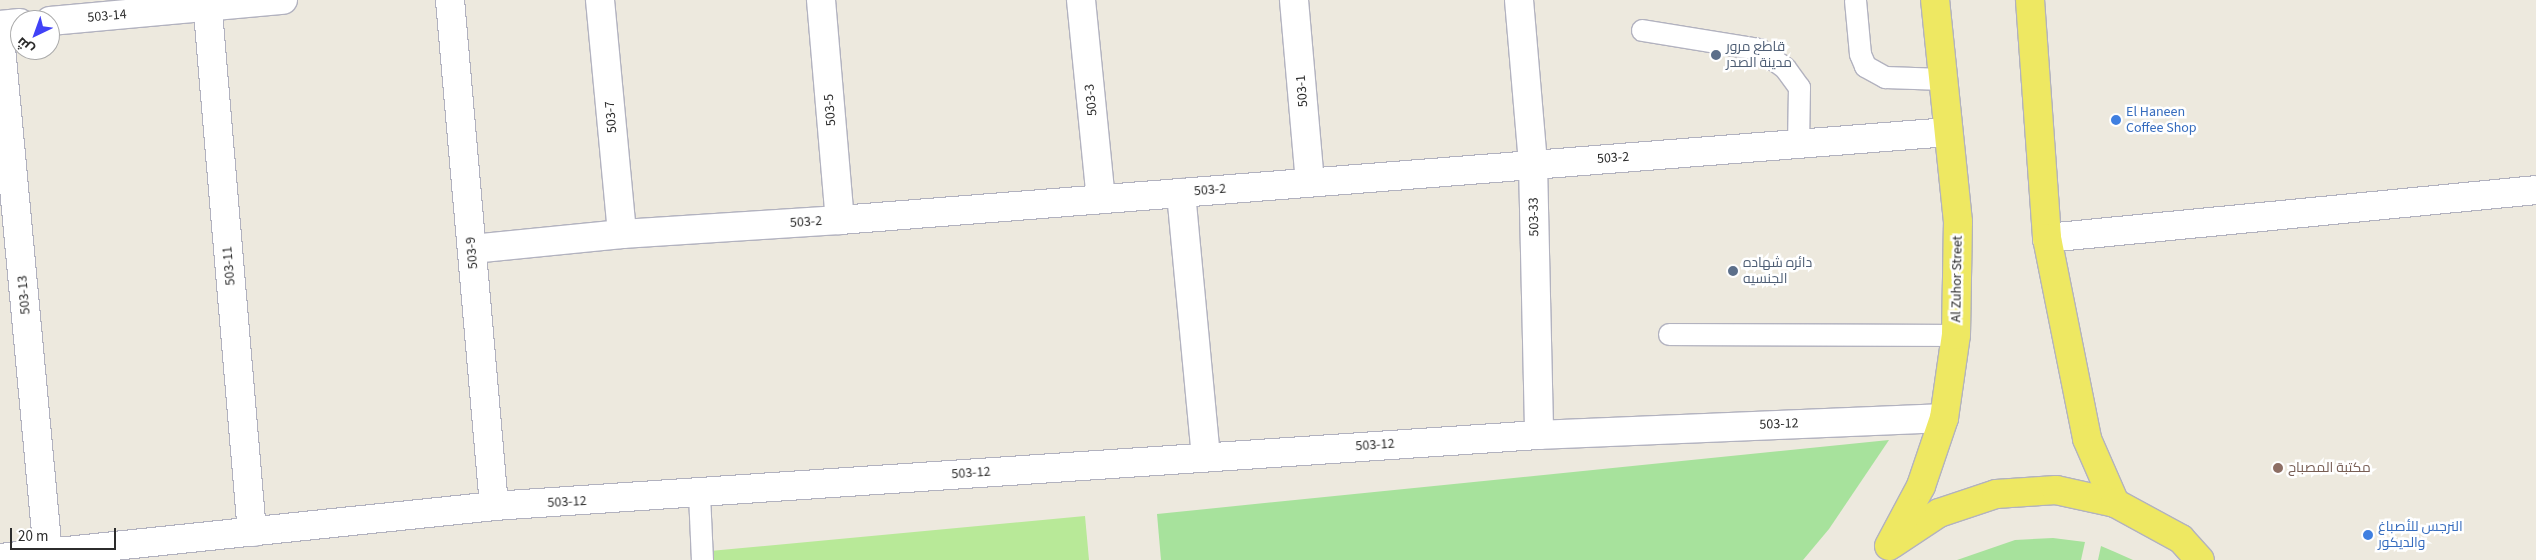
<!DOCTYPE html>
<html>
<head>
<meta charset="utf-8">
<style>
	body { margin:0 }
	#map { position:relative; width:2536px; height:560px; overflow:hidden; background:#ede9de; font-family:"Source Sans 3",Cairo,sans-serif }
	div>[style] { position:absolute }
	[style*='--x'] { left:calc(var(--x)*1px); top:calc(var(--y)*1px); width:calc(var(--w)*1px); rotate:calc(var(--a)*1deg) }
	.green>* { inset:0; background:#a7e29c }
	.pitch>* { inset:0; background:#b8e998 }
	.roads { filter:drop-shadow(1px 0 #b2b2bf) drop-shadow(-1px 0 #b2b2bf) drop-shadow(0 1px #b2b2bf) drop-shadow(0 -1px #b2b2bf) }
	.lane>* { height:21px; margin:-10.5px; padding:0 10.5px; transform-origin:10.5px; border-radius:10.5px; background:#fff }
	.street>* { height:28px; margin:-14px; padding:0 14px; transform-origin:14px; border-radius:14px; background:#fff }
	.primary>* { height:28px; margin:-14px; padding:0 14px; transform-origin:14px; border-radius:14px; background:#eee862 }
	.dots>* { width:14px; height:14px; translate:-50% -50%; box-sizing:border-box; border:2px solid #fff; border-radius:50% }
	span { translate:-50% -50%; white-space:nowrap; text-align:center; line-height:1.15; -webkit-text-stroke:5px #fff; paint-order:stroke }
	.street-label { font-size:14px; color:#2c2c2c }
	.service-label { font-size:14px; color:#4e5e75 }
	.left { translate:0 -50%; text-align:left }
	.shop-label { font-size:14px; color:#366cbe }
	.education-label { font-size:14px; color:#785e54 }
	.north { position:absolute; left:10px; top:10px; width:50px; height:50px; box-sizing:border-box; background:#fff; border:1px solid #ababab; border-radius:50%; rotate:222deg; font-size:14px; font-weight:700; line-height:20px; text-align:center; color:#2c2c2c }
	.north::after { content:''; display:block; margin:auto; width:18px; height:22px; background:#4142f7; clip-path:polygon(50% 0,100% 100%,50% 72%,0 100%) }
	.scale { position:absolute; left:10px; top:528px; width:106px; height:22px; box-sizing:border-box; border:2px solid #2c2c2c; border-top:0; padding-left:6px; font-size:15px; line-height:18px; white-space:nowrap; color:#2c2c2c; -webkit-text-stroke:4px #fff; paint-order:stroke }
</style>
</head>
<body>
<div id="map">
	<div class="green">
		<i style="clip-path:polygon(1889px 440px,1829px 529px,1803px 560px,1161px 560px,1157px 514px)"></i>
		<i style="clip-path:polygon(2053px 538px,2085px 542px,2081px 560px,1957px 560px,2015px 540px)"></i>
		<i style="clip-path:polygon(2101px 546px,2115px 552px,2133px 560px,2098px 560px)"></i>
	</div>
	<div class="pitch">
		<i style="clip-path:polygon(1085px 516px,1089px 560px,710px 560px,710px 551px)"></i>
	</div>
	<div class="roads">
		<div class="lane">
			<i style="--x:1855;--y:0;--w:54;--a:84.7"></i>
			<i style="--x:1860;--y:54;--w:13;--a:67"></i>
			<i style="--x:1865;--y:66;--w:23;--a:29"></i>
			<i style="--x:1885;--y:77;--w:58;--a:2"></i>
			<i style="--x:1642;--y:30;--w:119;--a:9.2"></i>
			<i style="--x:1759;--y:49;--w:32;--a:36"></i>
			<i style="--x:1785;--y:68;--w:24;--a:54"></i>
			<i style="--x:1799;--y:87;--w:57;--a:91"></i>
			<i style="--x:1669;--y:334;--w:287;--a:0.2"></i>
			<i style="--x:699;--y:494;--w:66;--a:87.4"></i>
		</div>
		<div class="street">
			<i style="--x:207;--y:0;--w:534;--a:85.17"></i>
			<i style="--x:450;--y:0;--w:508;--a:85.03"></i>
			<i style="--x:600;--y:0;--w:235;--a:84.6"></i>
			<i style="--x:821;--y:0;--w:221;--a:85.1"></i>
			<i style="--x:1081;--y:0;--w:200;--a:84.3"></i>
			<i style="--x:1294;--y:0;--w:183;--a:85"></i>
			<i style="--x:1519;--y:0;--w:165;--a:85.1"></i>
			<i style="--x:1533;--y:164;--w:271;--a:88.7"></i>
			<i style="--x:50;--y:21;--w:234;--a:-5.2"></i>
			<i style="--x:0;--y:25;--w:20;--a:-6"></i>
			<i style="--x:0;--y:37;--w:518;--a:84.69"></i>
			<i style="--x:1181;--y:193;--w:264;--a:84.6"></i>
			<i style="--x:2047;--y:238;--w:491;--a:-5.6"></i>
			<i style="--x:472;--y:249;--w:151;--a:-5.7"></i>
			<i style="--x:622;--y:234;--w:218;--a:-3.7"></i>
			<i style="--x:840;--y:220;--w:1111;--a:-4.54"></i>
			<i style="--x:0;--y:558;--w:497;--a:-6"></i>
			<i style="--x:494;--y:506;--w:1047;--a:-3.89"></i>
			<i style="--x:1539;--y:435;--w:405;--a:-2.4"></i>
		</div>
		<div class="primary">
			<i style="--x:2030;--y:0;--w:239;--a:85.9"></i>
			<i style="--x:2047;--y:238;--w:205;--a:78.7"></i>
			<i style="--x:2087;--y:439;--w:70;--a:66.4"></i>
			<i style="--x:1892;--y:544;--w:56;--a:-33.4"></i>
			<i style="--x:1939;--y:513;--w:60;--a:-18.4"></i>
			<i style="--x:1996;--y:494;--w:60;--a:-3.8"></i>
			<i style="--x:2056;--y:490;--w:60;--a:12.4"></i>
			<i style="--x:2115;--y:503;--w:75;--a:28.6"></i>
			<i style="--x:2181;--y:539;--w:28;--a:48"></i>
			<i style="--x:1889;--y:546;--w:68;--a:-61.9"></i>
			<i style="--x:1921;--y:486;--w:72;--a:-71.3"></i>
			<i style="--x:1944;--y:418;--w:84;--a:-81.8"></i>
			<i style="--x:1956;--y:335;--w:113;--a:-89"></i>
			<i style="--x:1958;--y:222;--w:223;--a:-95.9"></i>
		</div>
	</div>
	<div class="dots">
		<i style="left:1716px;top:55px;background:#5c6f8a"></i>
		<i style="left:2116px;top:120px;background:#3f7fe0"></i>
		<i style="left:1733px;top:271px;background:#5c6f8a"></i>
		<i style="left:2278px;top:468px;background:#8d6e63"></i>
		<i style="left:2368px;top:535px;background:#3f7fe0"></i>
	</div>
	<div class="street-label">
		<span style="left:107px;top:16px;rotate:-5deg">503-14</span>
		<span style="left:1302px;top:91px;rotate:-95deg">503-1</span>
		<span style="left:1091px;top:100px;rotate:-96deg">503-3</span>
		<span style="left:830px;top:110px;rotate:-95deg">503-5</span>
		<span style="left:611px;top:117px;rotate:-95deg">503-7</span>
		<span style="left:1613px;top:158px;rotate:-4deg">503-2</span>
		<span style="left:1210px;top:190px;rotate:-5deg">503-2</span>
		<span style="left:1534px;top:217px;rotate:-91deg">503-33</span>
		<span style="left:806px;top:222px;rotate:-4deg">503-2</span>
		<span style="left:472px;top:253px;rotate:-95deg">503-9</span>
		<span style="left:229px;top:266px;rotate:-95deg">503-11</span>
		<span style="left:1957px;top:279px;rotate:-89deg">Al Zuhor Street</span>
		<span style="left:24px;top:295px;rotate:-95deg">503-13</span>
		<span style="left:1779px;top:424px;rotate:-2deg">503-12</span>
		<span style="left:1375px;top:445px;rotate:-4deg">503-12</span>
		<span style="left:971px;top:473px;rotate:-4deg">503-12</span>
		<span style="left:567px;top:502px;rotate:-3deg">503-12</span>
	</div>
	<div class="service-label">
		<span class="left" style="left:1726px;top:55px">قاطع مرور<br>مدينة الصدر</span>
		<span class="left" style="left:1743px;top:271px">دائره شهاده<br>الجنسيه</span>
	</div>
	<div class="shop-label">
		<span class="left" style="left:2126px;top:120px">El Haneen<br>Coffee Shop</span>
		<span class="left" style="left:2378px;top:535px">النرجس للأصباغ<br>والديكور</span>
	</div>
	<div class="education-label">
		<span class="left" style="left:2288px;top:468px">مكتبة المصباح</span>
	</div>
	<div class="north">ش</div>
	<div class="scale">20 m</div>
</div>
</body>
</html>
